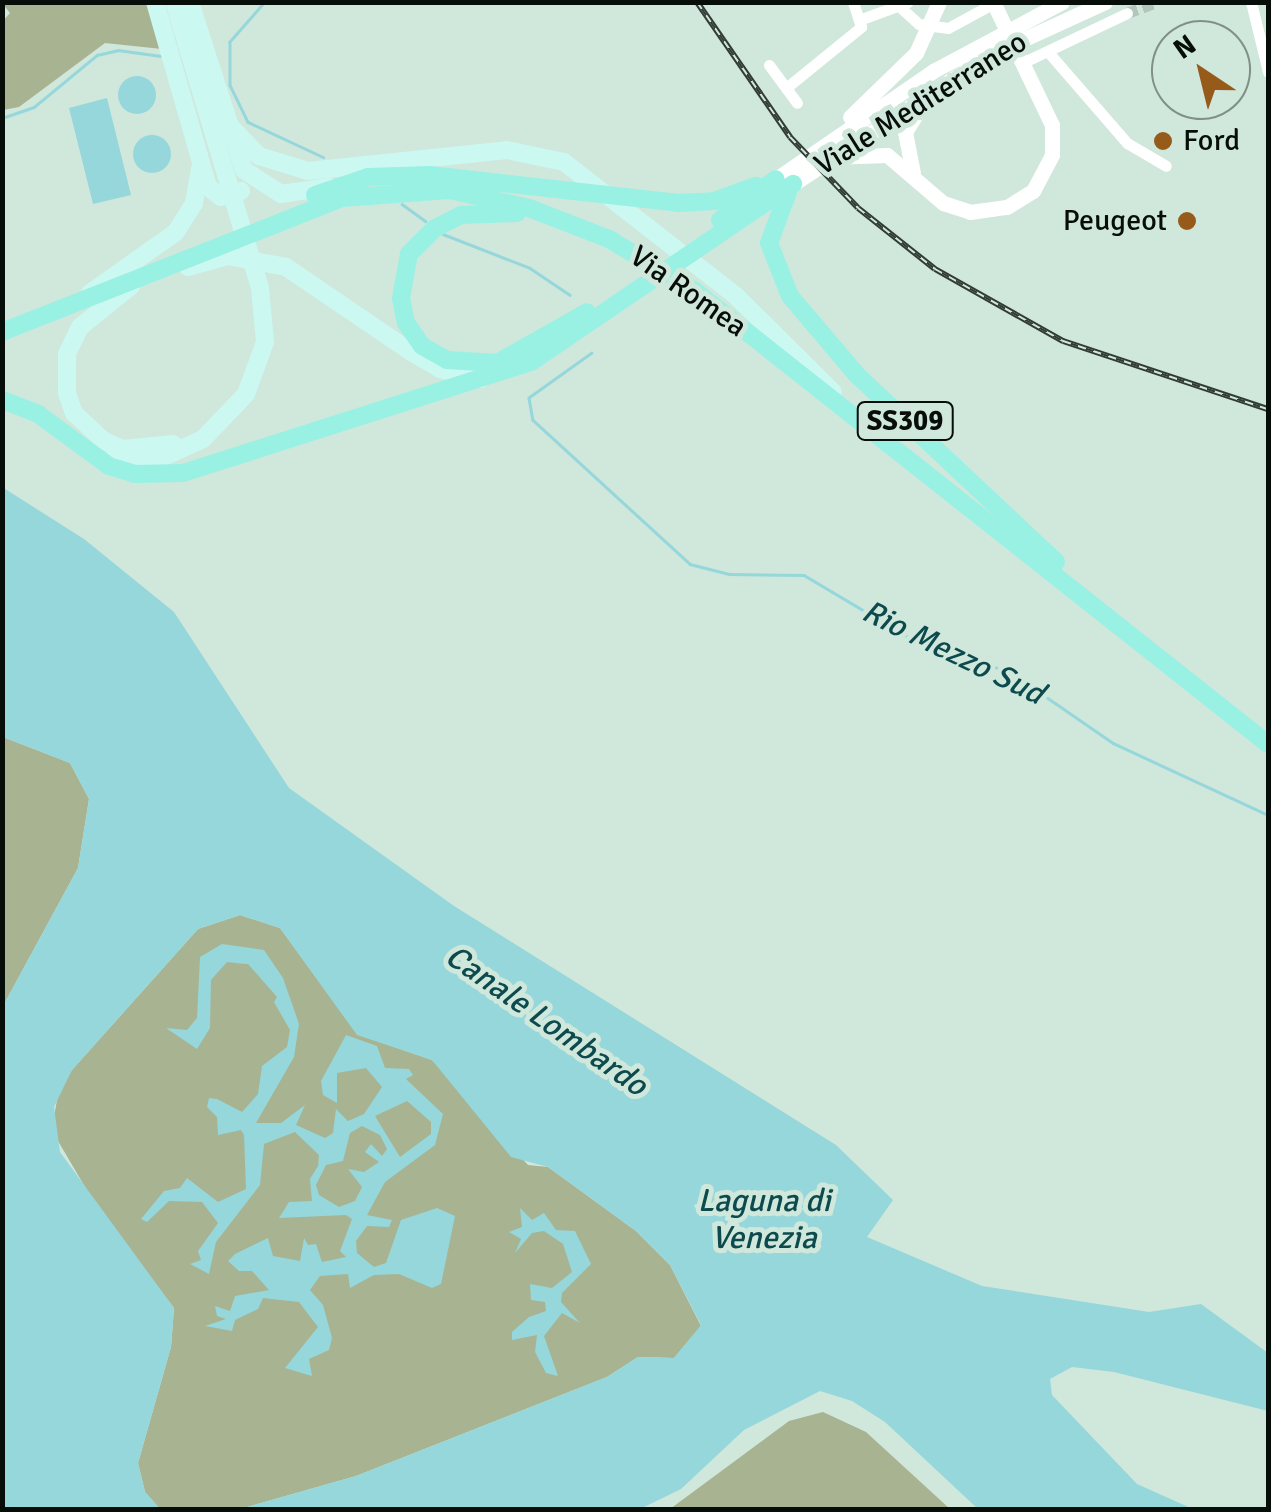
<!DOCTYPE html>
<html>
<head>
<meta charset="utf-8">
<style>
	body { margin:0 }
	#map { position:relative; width:1271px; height:1512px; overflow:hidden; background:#d0e7db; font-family:Signika,sans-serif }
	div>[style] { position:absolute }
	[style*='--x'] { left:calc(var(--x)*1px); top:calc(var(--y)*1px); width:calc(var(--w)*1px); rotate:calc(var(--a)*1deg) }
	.green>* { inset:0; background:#a8b392 }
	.water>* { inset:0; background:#95d7db }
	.round { border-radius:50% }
	.stream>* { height:2.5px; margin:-1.25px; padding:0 1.25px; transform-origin:1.25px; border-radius:1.25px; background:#95d7db }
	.minor-tunnel>* { height:11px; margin-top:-5.5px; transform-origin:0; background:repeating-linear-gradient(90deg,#b2c6bc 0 11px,transparent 0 16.5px) }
	.minor>* { height:11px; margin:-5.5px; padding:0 5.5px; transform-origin:5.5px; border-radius:5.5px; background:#fff }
	.tertiary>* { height:15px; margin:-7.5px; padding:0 7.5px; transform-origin:7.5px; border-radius:7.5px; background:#fff }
	.secondary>* { height:18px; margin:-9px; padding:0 9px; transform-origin:9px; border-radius:9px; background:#ccf8f2 }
	.primary>* { height:18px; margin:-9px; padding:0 9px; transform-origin:9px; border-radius:9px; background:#99f1e4 }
	.rail>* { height:6px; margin-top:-3px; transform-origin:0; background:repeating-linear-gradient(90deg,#d0e7db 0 8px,#313b36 0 16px); box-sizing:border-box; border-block:2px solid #313b36 }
	.dots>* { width:28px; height:28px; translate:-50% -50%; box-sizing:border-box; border:5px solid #d0e7db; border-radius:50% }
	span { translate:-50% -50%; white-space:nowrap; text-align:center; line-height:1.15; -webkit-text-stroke:10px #d0e7db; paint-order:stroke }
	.shield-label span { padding:2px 8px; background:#d0e7db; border:2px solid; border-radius:8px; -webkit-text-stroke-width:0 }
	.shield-label { font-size:28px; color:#070e0a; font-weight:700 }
	.street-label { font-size:30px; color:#070e0a }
	.poi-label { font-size:30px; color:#070e0a }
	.left { translate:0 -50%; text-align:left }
	.right { translate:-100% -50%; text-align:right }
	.water-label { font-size:32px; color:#0d4a4d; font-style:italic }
	.frame { position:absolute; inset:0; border:5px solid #070e0a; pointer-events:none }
	.north { position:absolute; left:1151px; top:20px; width:100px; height:100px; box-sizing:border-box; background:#d0e7db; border:2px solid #809087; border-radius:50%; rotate:325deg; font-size:28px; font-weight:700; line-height:40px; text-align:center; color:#070e0a }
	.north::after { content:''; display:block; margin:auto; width:35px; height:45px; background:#965b1a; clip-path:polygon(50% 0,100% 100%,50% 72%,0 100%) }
</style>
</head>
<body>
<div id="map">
	<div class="green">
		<i style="clip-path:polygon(2px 3px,148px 3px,162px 49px,105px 43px,19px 107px,3px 110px,3px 21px,10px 13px)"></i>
		<i style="clip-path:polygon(3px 737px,70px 763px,89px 799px,78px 868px,3px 1006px)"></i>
		<i style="clip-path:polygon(240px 915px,280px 928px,357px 1034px,432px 1060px,528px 1165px,548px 1167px,636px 1231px,670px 1265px,701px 1326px,674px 1358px,638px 1357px,607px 1377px,356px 1476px,240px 1509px,160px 1509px,145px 1492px,138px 1463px,171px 1347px,174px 1308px,98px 1209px,58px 1141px,3px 1509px,2px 1125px,53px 1122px,59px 1089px,72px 1070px,198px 929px)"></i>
		<i style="clip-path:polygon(823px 1412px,866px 1432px,950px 1509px,670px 1509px,789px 1421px)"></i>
	</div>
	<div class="water">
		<i class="round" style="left:118px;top:76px;width:38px;height:38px"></i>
		<i style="clip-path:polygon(107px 98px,131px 195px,93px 204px,69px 108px)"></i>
		<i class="round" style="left:133px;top:135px;width:38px;height:38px"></i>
		<i style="clip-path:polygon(2px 487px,84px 539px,174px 612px,289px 788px,454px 906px,836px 1145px,893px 1200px,867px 1237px,982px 1286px,1149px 1312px,1201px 1304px,1268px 1353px,1268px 1411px,1114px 1372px,1072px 1367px,1050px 1379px,1052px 1395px,1137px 1484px,1193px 1509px,978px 1509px,885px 1422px,852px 1401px,820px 1391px,744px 1430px,681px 1489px,640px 1509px,240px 1509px,356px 1476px,607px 1377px,638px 1357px,674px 1358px,701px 1325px,670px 1265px,636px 1231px,548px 1167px,511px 1157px,432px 1060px,357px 1035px,280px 928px,240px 915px,198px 929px,72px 1070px,54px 1107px,60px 1152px,174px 1308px,171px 1347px,138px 1463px,145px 1492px,160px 1509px,3px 1509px,3px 1006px,78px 868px,89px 799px,70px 763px,3px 737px)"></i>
		<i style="clip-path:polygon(evenodd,222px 944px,264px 950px,283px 978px,299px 1024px,294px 1057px,256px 1123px,281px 1123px,305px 1105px,296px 1125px,325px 1138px,333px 1133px,336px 1109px,348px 1121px,364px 1114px,382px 1087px,366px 1068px,337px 1073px,337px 1103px,323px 1095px,321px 1081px,346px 1035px,377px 1046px,385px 1068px,409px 1069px,413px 1075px,406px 1079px,443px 1114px,435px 1145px,385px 1182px,367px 1215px,392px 1220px,389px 1227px,367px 1226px,356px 1241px,357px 1253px,374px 1267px,386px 1263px,401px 1220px,437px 1208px,455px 1216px,441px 1284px,432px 1288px,399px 1274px,374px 1275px,350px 1288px,348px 1274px,320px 1276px,310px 1290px,323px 1305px,332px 1338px,329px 1350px,309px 1359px,312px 1376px,285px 1368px,318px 1327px,299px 1302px,263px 1298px,258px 1309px,235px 1320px,232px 1331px,205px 1326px,226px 1319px,217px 1316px,215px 1306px,230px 1311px,235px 1296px,269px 1290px,252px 1271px,239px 1271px,228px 1261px,235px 1254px,268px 1238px,273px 1256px,300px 1261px,304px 1238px,308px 1245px,316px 1244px,322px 1262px,346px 1257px,340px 1251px,352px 1219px,346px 1215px,279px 1218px,289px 1202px,312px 1201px,310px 1179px,318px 1166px,319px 1155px,295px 1132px,264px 1144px,260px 1185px,216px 1242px,209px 1274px,190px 1264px,201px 1260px,198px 1251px,218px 1223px,202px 1202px,169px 1201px,147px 1222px,141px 1219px,164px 1191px,180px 1188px,187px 1178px,218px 1202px,246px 1189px,244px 1135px,241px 1130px,218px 1135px,217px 1117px,207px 1107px,209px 1098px,217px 1099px,242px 1112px,258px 1094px,262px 1066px,287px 1047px,290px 1030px,274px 1002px,277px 997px,248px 964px,227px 962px,211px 980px,210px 1028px,197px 1049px,166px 1028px,187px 1030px,197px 1018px,200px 957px,222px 944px,407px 1101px,431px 1122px,431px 1134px,400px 1157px,375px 1116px,407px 1101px,222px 944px,362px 1126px,380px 1135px,387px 1149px,382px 1156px,371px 1144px,365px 1152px,379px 1162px,364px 1172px,348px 1169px,362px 1187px,355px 1201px,339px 1207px,319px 1195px,316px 1185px,326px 1165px,343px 1161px,350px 1133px,362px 1126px)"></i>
		<i style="clip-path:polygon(520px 1208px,532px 1220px,544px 1213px,556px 1230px,575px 1231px,591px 1264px,562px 1293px,561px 1302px,580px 1323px,562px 1313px,544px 1336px,558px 1376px,546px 1373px,535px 1352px,537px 1335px,512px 1340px,512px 1332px,529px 1317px,546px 1311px,545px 1302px,531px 1300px,530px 1284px,552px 1288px,572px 1272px,563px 1244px,544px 1231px,532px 1233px,515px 1253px,521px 1239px,509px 1232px,522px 1227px)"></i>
	</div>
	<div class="stream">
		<i style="--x:265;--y:2;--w:53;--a:131.2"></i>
		<i style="--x:230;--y:42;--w:43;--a:90"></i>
		<i style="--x:230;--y:85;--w:41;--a:64.1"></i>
		<i style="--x:248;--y:122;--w:83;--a:25"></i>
		<i style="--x:2;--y:118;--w:34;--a:-19"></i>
		<i style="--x:34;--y:107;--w:82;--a:-39.5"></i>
		<i style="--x:97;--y:55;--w:22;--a:-13"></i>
		<i style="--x:118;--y:50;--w:43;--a:7.9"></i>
		<i style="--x:402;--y:204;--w:29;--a:36"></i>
		<i style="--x:443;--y:234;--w:93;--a:21.3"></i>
		<i style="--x:530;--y:268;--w:48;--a:34"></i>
		<i style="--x:592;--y:353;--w:77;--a:144.5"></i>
		<i style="--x:529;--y:398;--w:22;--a:80"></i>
		<i style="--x:533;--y:420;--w:213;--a:42.5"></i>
		<i style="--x:690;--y:564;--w:40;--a:14.4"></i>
		<i style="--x:729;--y:574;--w:75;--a:0.8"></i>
		<i style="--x:804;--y:575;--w:137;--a:30.7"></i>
		<i style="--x:922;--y:645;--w:31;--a:7"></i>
		<i style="--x:953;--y:649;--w:69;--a:23.2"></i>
		<i style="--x:1016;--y:676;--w:118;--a:34.6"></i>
		<i style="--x:1113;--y:743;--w:171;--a:24.9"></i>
	</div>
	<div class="minor-tunnel">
		<i style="--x:1127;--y:13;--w:32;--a:-20"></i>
	</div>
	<div class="minor">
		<i style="--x:853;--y:2;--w:19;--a:72"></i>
		<i style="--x:1251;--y:2;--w:72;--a:76.3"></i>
		<i style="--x:901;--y:8;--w:24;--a:42"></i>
		<i style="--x:919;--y:24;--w:29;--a:8"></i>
		<i style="--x:948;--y:28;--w:52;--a:-28.5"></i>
		<i style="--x:1049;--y:53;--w:119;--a:49.1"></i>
		<i style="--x:1127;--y:143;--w:45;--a:30.5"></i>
		<i style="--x:1024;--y:62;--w:114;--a:-25.4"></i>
		<i style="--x:769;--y:65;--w:47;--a:53.6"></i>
		<i style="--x:786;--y:88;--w:97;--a:-39.1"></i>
		<i style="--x:861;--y:27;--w:7;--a:-106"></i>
		<i style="--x:859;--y:20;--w:52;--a:-20.2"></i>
	</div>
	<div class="tertiary">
		<i style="--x:850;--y:117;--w:92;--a:-44.1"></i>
		<i style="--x:916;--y:53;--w:56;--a:-65.7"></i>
		<i style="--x:832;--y:157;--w:55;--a:-2.1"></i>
		<i style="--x:887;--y:155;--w:74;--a:40.6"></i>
		<i style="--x:943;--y:203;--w:28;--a:18"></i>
		<i style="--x:970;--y:212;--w:37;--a:-8"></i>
		<i style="--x:1007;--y:207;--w:31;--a:-32"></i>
		<i style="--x:1033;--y:191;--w:41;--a:-62.2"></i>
		<i style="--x:1052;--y:155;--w:30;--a:-90"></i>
		<i style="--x:1052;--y:125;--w:136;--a:-115.6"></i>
		<i style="--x:913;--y:173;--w:42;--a:-101"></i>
		<i style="--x:905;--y:132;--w:38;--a:-58"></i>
		<i style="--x:776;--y:179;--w:191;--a:-34.5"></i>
		<i style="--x:933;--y:71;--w:146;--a:-28.1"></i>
		<i style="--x:793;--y:184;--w:232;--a:-33.4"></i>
		<i style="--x:987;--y:56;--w:130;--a:-24.6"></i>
	</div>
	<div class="secondary">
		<i style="--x:155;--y:2;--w:192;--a:74"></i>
		<i style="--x:208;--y:187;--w:16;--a:38"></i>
		<i style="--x:221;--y:197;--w:21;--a:-17"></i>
		<i style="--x:190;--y:2;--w:176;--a:72.2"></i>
		<i style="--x:244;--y:170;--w:44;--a:33"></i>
		<i style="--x:281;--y:194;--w:49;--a:-8.3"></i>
		<i style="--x:225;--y:121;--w:49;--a:45.8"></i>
		<i style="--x:259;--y:156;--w:51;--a:17"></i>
		<i style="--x:308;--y:171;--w:200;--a:-6"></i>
		<i style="--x:507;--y:150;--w:58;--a:11.9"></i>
		<i style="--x:564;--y:162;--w:218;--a:37.9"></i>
		<i style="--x:736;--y:296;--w:136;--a:44.7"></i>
		<i style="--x:188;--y:267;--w:41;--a:-15.4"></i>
		<i style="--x:228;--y:256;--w:59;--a:10.7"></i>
		<i style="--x:286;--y:267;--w:151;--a:34.2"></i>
		<i style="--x:411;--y:352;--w:34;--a:30"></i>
		<i style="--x:440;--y:369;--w:42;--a:13.7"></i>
		<i style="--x:131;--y:286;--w:65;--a:141.2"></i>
		<i style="--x:80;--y:327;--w:30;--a:116"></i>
		<i style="--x:67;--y:354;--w:39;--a:90"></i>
		<i style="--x:67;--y:393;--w:21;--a:71"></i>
		<i style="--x:74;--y:413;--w:41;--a:43"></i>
		<i style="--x:104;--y:441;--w:21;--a:23"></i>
		<i style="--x:123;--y:449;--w:50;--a:-5.7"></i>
		<i style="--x:90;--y:293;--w:105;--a:-35.3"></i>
		<i style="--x:176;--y:232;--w:34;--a:-58"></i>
		<i style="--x:194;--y:203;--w:34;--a:-80"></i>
		<i style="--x:109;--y:460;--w:39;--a:6"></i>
		<i style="--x:148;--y:464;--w:60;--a:-24.4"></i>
		<i style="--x:203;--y:439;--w:62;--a:-46.3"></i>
		<i style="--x:246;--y:394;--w:55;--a:-69.9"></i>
		<i style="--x:265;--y:342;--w:54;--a:-95.3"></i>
		<i style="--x:260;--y:288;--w:299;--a:-106.7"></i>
	</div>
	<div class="primary">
		<i style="--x:788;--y:192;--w:54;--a:110.4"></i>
		<i style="--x:769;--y:243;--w:57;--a:68.4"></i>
		<i style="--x:790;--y:296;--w:104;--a:49.7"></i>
		<i style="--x:857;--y:375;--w:273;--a:43.2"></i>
		<i style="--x:315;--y:195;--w:56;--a:-18.8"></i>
		<i style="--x:368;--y:177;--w:62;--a:-1.8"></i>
		<i style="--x:430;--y:175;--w:250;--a:6.4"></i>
		<i style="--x:678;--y:203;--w:36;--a:-3"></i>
		<i style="--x:714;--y:201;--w:45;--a:-19.7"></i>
		<i style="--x:517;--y:213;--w:56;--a:178"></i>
		<i style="--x:461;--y:215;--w:29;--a:153"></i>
		<i style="--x:435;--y:228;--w:37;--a:135"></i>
		<i style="--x:409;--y:254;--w:45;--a:100.3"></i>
		<i style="--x:401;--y:298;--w:25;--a:79"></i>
		<i style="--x:406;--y:323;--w:28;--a:55"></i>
		<i style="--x:422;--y:346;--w:29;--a:29"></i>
		<i style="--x:447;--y:360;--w:50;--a:3.4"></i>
		<i style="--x:497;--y:363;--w:103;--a:-29.5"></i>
		<i style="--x:720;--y:220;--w:69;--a:-36.2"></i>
		<i style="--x:2;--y:332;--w:365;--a:-21.5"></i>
		<i style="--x:342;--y:198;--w:108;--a:-4.2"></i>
		<i style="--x:450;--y:190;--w:81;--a:12.8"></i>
		<i style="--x:529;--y:208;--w:86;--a:21.2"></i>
		<i style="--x:609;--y:239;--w:100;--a:31.2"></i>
		<i style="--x:695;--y:291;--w:730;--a:38.33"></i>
		<i style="--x:2;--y:400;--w:39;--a:21"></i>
		<i style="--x:38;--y:414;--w:88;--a:36.2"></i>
		<i style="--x:109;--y:466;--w:27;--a:17"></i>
		<i style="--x:135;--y:474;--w:48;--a:-1.2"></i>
		<i style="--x:183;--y:473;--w:365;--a:-17.7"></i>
		<i style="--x:531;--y:362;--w:317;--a:-34.2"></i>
	</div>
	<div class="rail">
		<i style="--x:697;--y:2;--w:164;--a:55.4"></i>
		<i style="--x:790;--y:137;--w:98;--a:46.2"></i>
		<i style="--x:858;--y:208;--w:98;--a:38.4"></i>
		<i style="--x:935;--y:269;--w:147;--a:29.4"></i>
		<i style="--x:1063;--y:341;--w:216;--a:18.4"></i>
	</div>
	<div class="dots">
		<i style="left:1163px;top:141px;background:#965b1a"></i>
		<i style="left:1187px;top:221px;background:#965b1a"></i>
	</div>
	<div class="shield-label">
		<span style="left:905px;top:421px">SS309</span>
	</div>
	<div class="street-label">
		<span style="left:921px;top:104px;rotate:-32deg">Viale Mediterraneo</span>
		<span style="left:688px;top:292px;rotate:35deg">Via Romea</span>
	</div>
	<div class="poi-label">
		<span class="left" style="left:1183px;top:141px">Ford</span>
		<span class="right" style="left:1167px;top:221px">Peugeot</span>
	</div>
	<div class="water-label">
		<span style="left:953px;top:653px;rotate:26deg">Rio Mezzo Sud</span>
		<span style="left:546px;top:1021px;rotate:35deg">Canale Lombardo</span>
		<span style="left:764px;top:1220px">Laguna di<br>Venezia</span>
	</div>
	<div class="frame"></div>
	<div class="north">N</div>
</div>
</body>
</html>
